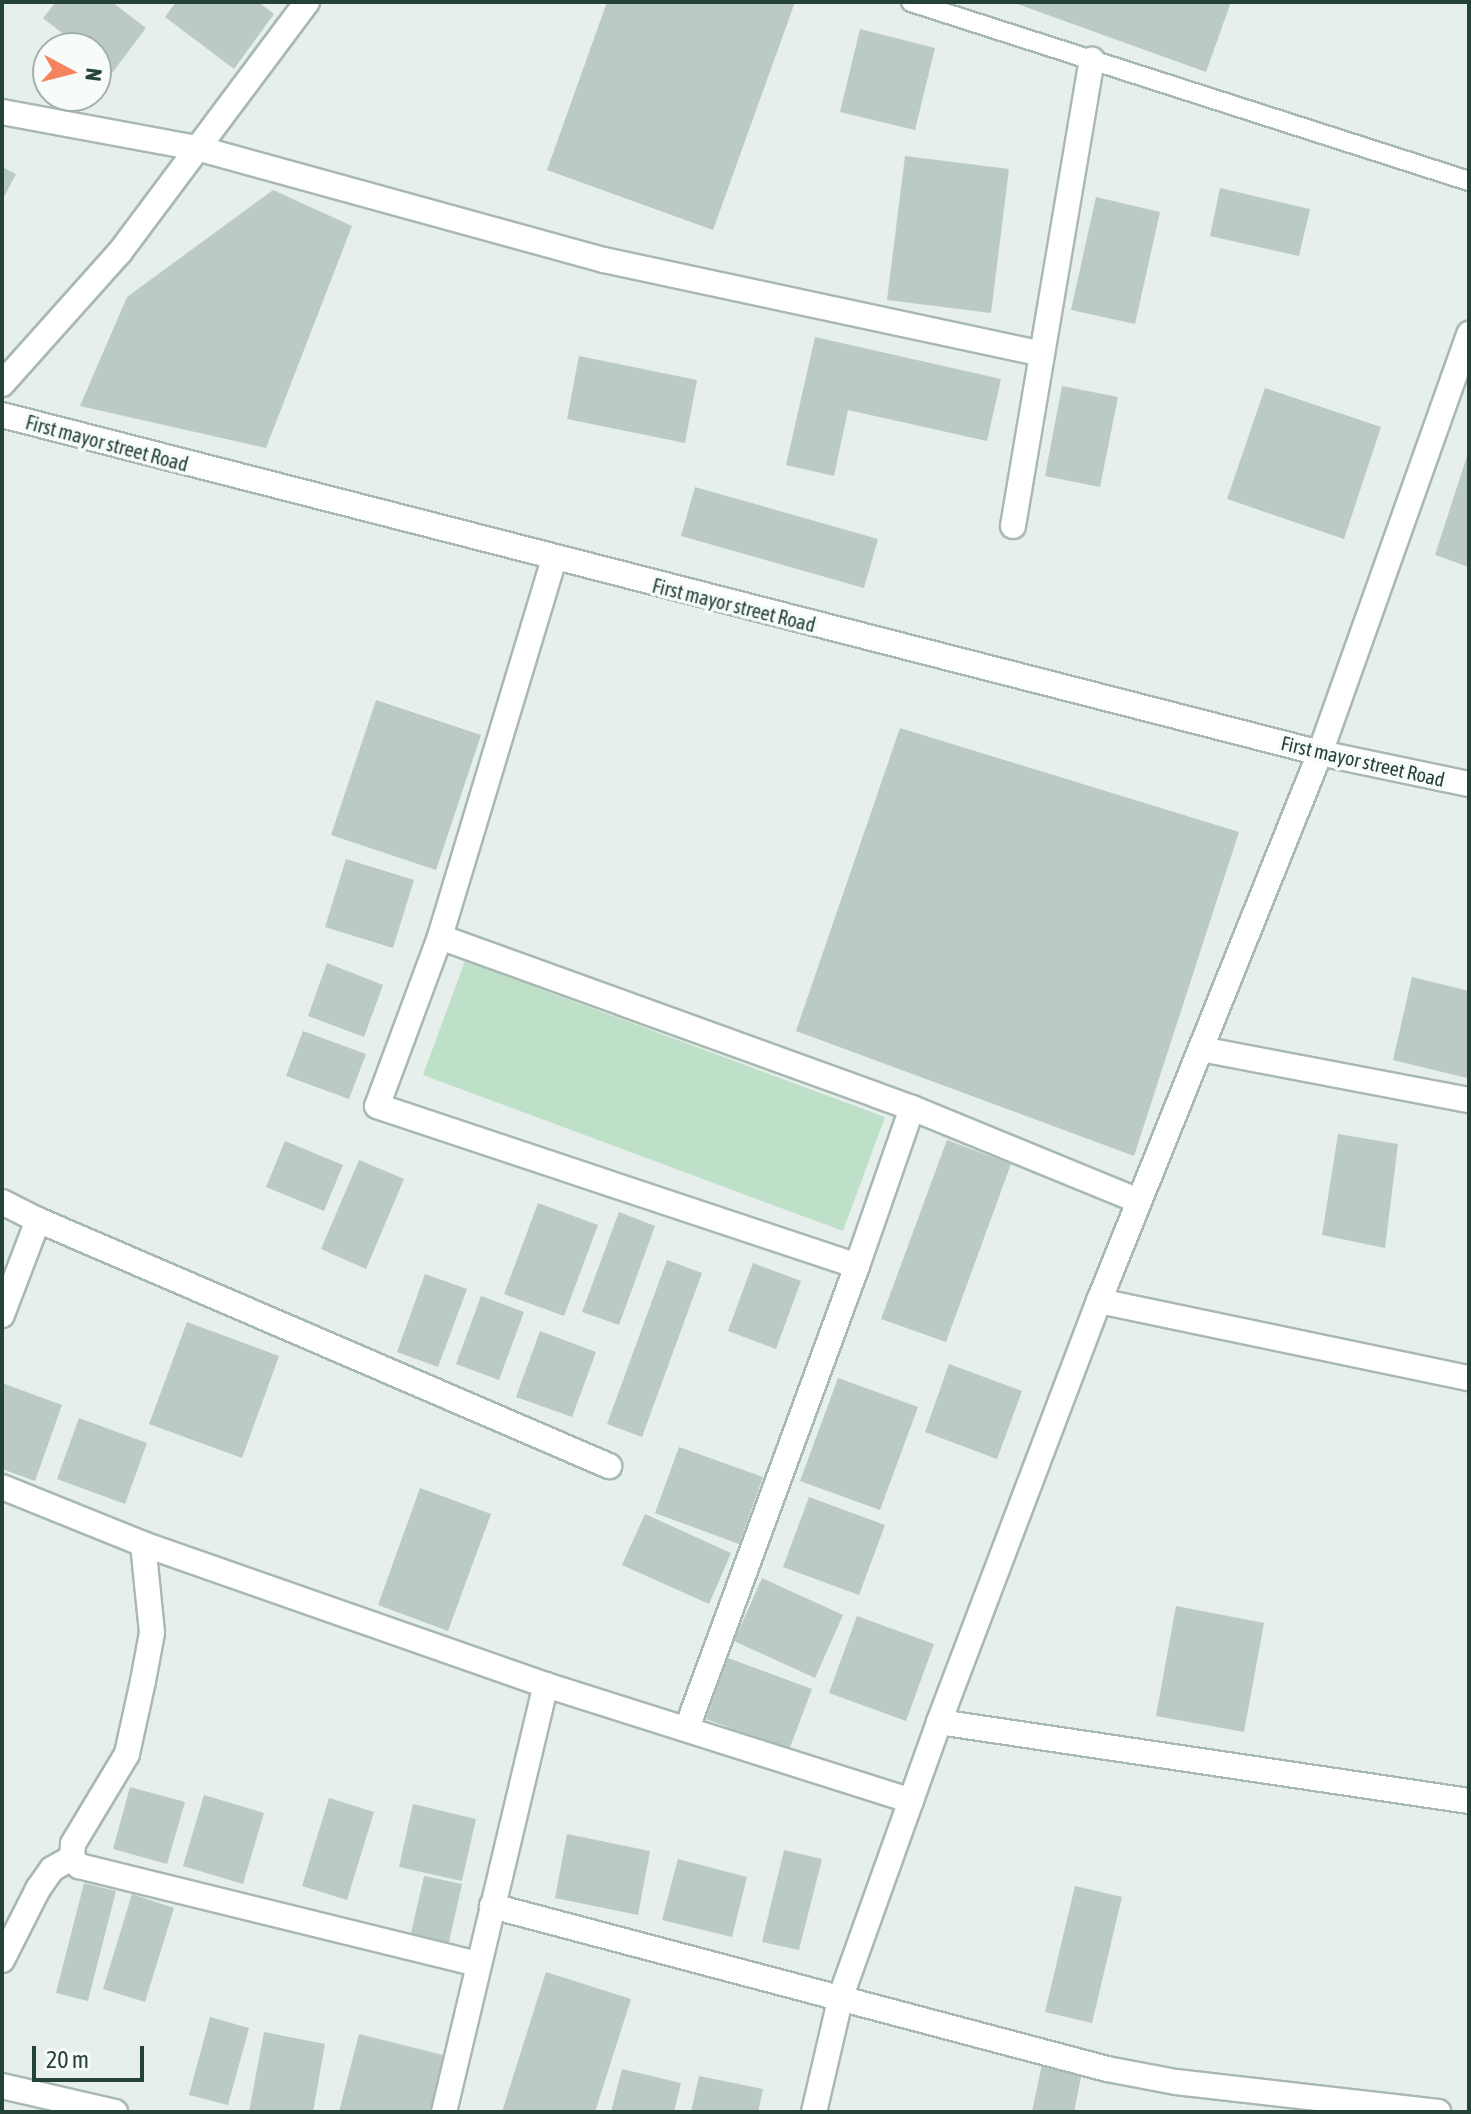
<!DOCTYPE html>
<html>
<head>
<meta charset="utf-8">
<style>
	body { margin:0 }
	#map { position:relative; width:1471px; height:2114px; overflow:hidden; background:#e6efeb; font-family:"Asap Condensed",sans-serif }
	div>[style] { position:absolute }
	[style*='--x'] { left:calc(var(--x)*1px); top:calc(var(--y)*1px); width:calc(var(--w)*1px); rotate:calc(var(--a)*1deg) }
	.green>* { inset:0; background:#bfe0c8 }
	.building>* { inset:0; background:#bbcac4 }
	.roads { filter:drop-shadow(2px 0 #a8b8b2) drop-shadow(-2px 0 #a8b8b2) drop-shadow(0 2px #a8b8b2) drop-shadow(0 -2px #a8b8b2) }
	.service>* { height:18px; margin:-9px; padding:0 9px; transform-origin:9px; border-radius:9px; background:#fff }
	.minor>* { height:24px; margin:-12px; padding:0 12px; transform-origin:12px; border-radius:12px; background:#fff }
	.tertiary>* { height:24px; margin:-12px; padding:0 12px; transform-origin:12px; border-radius:12px; background:#fff }
	span { translate:-50% -50%; white-space:nowrap; text-align:center; line-height:1.15; -webkit-text-stroke:7px #f7fbf9; paint-order:stroke }
	.street-label { font-size:20px; color:#24423a }
	.frame { position:absolute; inset:0; border:4px solid #24423a; pointer-events:none }
	.north { position:absolute; left:32px; top:32px; width:80px; height:80px; box-sizing:border-box; background:#f7fbf9; border:2px solid #a3b1ad; border-radius:50%; rotate:97deg; font-size:22px; font-weight:700; line-height:32px; text-align:center; color:#24423a }
	.north::after { content:''; display:block; margin:auto; width:28px; height:36px; background:#f4845f; clip-path:polygon(50% 0,100% 100%,50% 72%,0 100%) }
	.scale { position:absolute; left:32px; top:2046px; width:112px; height:36px; box-sizing:border-box; border:4px solid #24423a; border-top:0; padding-left:10px; font-size:24px; line-height:28px; white-space:nowrap; color:#24423a; -webkit-text-stroke:6px #f7fbf9; paint-order:stroke }
</style>
</head>
<body>
<div id="map">
	<div class="green">
		<i style="clip-path:polygon(465px 961px,885px 1117px,843px 1231px,423px 1075px)"></i>
	</div>
	<div class="building">
		<i style="clip-path:polygon(56px 2px,112px 2px,146px 28px,112px 73px,96px 60px,96px 48px,81px 48px,43px 18px)"></i>
		<i style="clip-path:polygon(176px 2px,258px 2px,274px 14px,234px 69px,165px 17px)"></i>
		<i style="clip-path:polygon(607px 2px,795px 2px,713px 230px,547px 170px)"></i>
		<i style="clip-path:polygon(1012px 2px,1231px 2px,1206px 72px)"></i>
		<i style="clip-path:polygon(860px 29px,935px 48px,915px 130px,840px 112px)"></i>
		<i style="clip-path:polygon(905px 156px,1009px 169px,991px 313px,887px 300px)"></i>
		<i style="clip-path:polygon(2px 167px,16px 174px,2px 201px)"></i>
		<i style="clip-path:polygon(1220px 188px,1310px 209px,1299px 256px,1210px 236px)"></i>
		<i style="clip-path:polygon(273px 190px,352px 226px,266px 448px,80px 406px,127px 297px)"></i>
		<i style="clip-path:polygon(1096px 197px,1160px 212px,1135px 324px,1071px 310px)"></i>
		<i style="clip-path:polygon(815px 337px,1001px 379px,987px 441px,848px 410px,834px 476px,786px 465px)"></i>
		<i style="clip-path:polygon(579px 356px,697px 380px,685px 443px,567px 419px)"></i>
		<i style="clip-path:polygon(1062px 386px,1118px 397px,1100px 487px,1045px 476px)"></i>
		<i style="clip-path:polygon(1265px 388px,1381px 427px,1344px 539px,1227px 499px)"></i>
		<i style="clip-path:polygon(1468px 453px,1469px 453px,1469px 567px,1435px 555px)"></i>
		<i style="clip-path:polygon(695px 487px,878px 539px,864px 588px,681px 536px)"></i>
		<i style="clip-path:polygon(376px 700px,481px 735px,436px 870px,331px 835px)"></i>
		<i style="clip-path:polygon(900px 728px,1239px 832px,1134px 1156px,796px 1031px)"></i>
		<i style="clip-path:polygon(346px 859px,414px 880px,393px 948px,325px 927px)"></i>
		<i style="clip-path:polygon(327px 963px,383px 985px,364px 1037px,308px 1016px)"></i>
		<i style="clip-path:polygon(1412px 977px,1469px 991px,1467px 1078px,1393px 1060px)"></i>
		<i style="clip-path:polygon(303px 1031px,366px 1054px,349px 1099px,286px 1076px)"></i>
		<i style="clip-path:polygon(1338px 1134px,1398px 1144px,1385px 1248px,1322px 1235px)"></i>
		<i style="clip-path:polygon(947px 1140px,1011px 1164px,946px 1342px,881px 1319px)"></i>
		<i style="clip-path:polygon(285px 1141px,343px 1165px,324px 1211px,266px 1187px)"></i>
		<i style="clip-path:polygon(359px 1160px,404px 1179px,366px 1269px,321px 1249px)"></i>
		<i style="clip-path:polygon(538px 1203px,598px 1225px,564px 1316px,504px 1294px)"></i>
		<i style="clip-path:polygon(619px 1212px,655px 1226px,619px 1325px,582px 1312px)"></i>
		<i style="clip-path:polygon(667px 1260px,702px 1273px,642px 1437px,607px 1424px)"></i>
		<i style="clip-path:polygon(753px 1263px,801px 1281px,776px 1349px,728px 1331px)"></i>
		<i style="clip-path:polygon(425px 1274px,467px 1289px,438px 1367px,397px 1352px)"></i>
		<i style="clip-path:polygon(481px 1296px,524px 1312px,499px 1380px,456px 1364px)"></i>
		<i style="clip-path:polygon(187px 1322px,279px 1356px,242px 1458px,149px 1424px)"></i>
		<i style="clip-path:polygon(540px 1331px,596px 1352px,572px 1417px,516px 1397px)"></i>
		<i style="clip-path:polygon(949px 1364px,1022px 1391px,997px 1459px,925px 1432px)"></i>
		<i style="clip-path:polygon(838px 1378px,918px 1407px,880px 1510px,800px 1481px)"></i>
		<i style="clip-path:polygon(2px 1383px,62px 1405px,35px 1481px,2px 1469px)"></i>
		<i style="clip-path:polygon(79px 1418px,147px 1443px,125px 1504px,57px 1479px)"></i>
		<i style="clip-path:polygon(679px 1447px,763px 1477px,739px 1544px,655px 1513px)"></i>
		<i style="clip-path:polygon(420px 1488px,491px 1514px,448px 1631px,378px 1605px)"></i>
		<i style="clip-path:polygon(809px 1497px,885px 1525px,859px 1595px,783px 1567px)"></i>
		<i style="clip-path:polygon(645px 1514px,731px 1553px,709px 1604px,622px 1565px)"></i>
		<i style="clip-path:polygon(762px 1578px,843px 1615px,815px 1678px,734px 1641px)"></i>
		<i style="clip-path:polygon(1176px 1606px,1264px 1623px,1244px 1732px,1156px 1716px)"></i>
		<i style="clip-path:polygon(857px 1616px,934px 1644px,906px 1721px,829px 1693px)"></i>
		<i style="clip-path:polygon(728px 1658px,812px 1689px,789px 1750px,706px 1719px)"></i>
		<i style="clip-path:polygon(130px 1787px,185px 1802px,167px 1864px,113px 1849px)"></i>
		<i style="clip-path:polygon(204px 1795px,264px 1813px,243px 1884px,183px 1866px)"></i>
		<i style="clip-path:polygon(329px 1798px,374px 1812px,347px 1900px,302px 1886px)"></i>
		<i style="clip-path:polygon(413px 1804px,476px 1819px,462px 1881px,399px 1867px)"></i>
		<i style="clip-path:polygon(567px 1834px,650px 1851px,638px 1915px,555px 1898px)"></i>
		<i style="clip-path:polygon(784px 1850px,822px 1859px,799px 1950px,762px 1942px)"></i>
		<i style="clip-path:polygon(678px 1859px,747px 1877px,732px 1937px,662px 1920px)"></i>
		<i style="clip-path:polygon(424px 1876px,462px 1884px,448px 1946px,410px 1938px)"></i>
		<i style="clip-path:polygon(84px 1883px,116px 1891px,88px 2001px,56px 1993px)"></i>
		<i style="clip-path:polygon(1075px 1886px,1122px 1897px,1092px 2023px,1045px 2012px)"></i>
		<i style="clip-path:polygon(132px 1894px,174px 1908px,145px 2002px,103px 1989px)"></i>
		<i style="clip-path:polygon(546px 1972px,631px 1999px,595px 2112px,502px 2112px)"></i>
		<i style="clip-path:polygon(210px 2017px,249px 2028px,228px 2105px,189px 2095px)"></i>
		<i style="clip-path:polygon(264px 2032px,325px 2044px,313px 2112px,249px 2112px)"></i>
		<i style="clip-path:polygon(359px 2034px,451px 2057px,437px 2112px,339px 2112px)"></i>
		<i style="clip-path:polygon(1043px 2059px,1083px 2067px,1074px 2112px,1032px 2112px)"></i>
		<i style="clip-path:polygon(622px 2069px,681px 2083px,674px 2112px,611px 2112px)"></i>
		<i style="clip-path:polygon(699px 2076px,763px 2089px,758px 2112px,691px 2112px)"></i>
	</div>
	<div class="roads">
		<div class="service">
			<i style="--x:911;--y:2;--w:586;--a:17.79"></i>
		</div>
		<div class="minor">
			<i style="--x:2;--y:112;--w:198;--a:10.5"></i>
			<i style="--x:197;--y:148;--w:422;--a:15.4"></i>
			<i style="--x:604;--y:260;--w:445;--a:12.1"></i>
			<i style="--x:2;--y:384;--w:177;--a:-48.2"></i>
			<i style="--x:120;--y:252;--w:312;--a:-53.2"></i>
			<i style="--x:1013;--y:526;--w:473;--a:-80.4"></i>
			<i style="--x:554;--y:559;--w:395;--a:106.8"></i>
			<i style="--x:440;--y:937;--w:180;--a:110.4"></i>
			<i style="--x:377;--y:1106;--w:506;--a:18.43"></i>
			<i style="--x:857;--y:1266;--w:493;--a:110.2"></i>
			<i style="--x:440;--y:937;--w:502;--a:19.91"></i>
			<i style="--x:912;--y:1108;--w:167;--a:109.2"></i>
			<i style="--x:1201;--y:1049;--w:273;--a:10.8"></i>
			<i style="--x:912;--y:1108;--w:245;--a:22.3"></i>
			<i style="--x:2;--y:1202;--w:40;--a:26.6"></i>
			<i style="--x:38;--y:1220;--w:102;--a:110.8"></i>
			<i style="--x:38;--y:1220;--w:622;--a:23.31"></i>
			<i style="--x:1099;--y:1301;--w:378;--a:11.8"></i>
			<i style="--x:2;--y:1487;--w:152;--a:22"></i>
			<i style="--x:143;--y:1544;--w:427;--a:19.3"></i>
			<i style="--x:546;--y:1685;--w:383;--a:17.6"></i>
			<i style="--x:143;--y:1544;--w:89;--a:84.2"></i>
			<i style="--x:152;--y:1633;--w:49;--a:100.6"></i>
			<i style="--x:143;--y:1681;--w:75;--a:102.4"></i>
			<i style="--x:127;--y:1754;--w:105;--a:121"></i>
			<i style="--x:73;--y:1844;--w:14;--a:94"></i>
			<i style="--x:72;--y:1858;--w:11;--a:49"></i>
			<i style="--x:79;--y:1866;--w:411;--a:13.8"></i>
			<i style="--x:939;--y:1722;--w:536;--a:8.48"></i>
			<i style="--x:492;--y:1906;--w:636;--a:14.84"></i>
			<i style="--x:1107;--y:2069;--w:70;--a:10.7"></i>
			<i style="--x:1176;--y:2082;--w:264;--a:6.5"></i>
			<i style="--x:2;--y:1960;--w:80;--a:-63.1"></i>
			<i style="--x:38;--y:1889;--w:24;--a:-55"></i>
			<i style="--x:52;--y:1869;--w:23;--a:-29"></i>
			<i style="--x:2;--y:2086;--w:116;--a:13"></i>
			<i style="--x:444;--y:2112;--w:439;--a:-76.6"></i>
			<i style="--x:814;--y:2112;--w:119;--a:-76.9"></i>
			<i style="--x:841;--y:1996;--w:291;--a:-70.3"></i>
			<i style="--x:939;--y:1722;--w:450;--a:-69.2"></i>
			<i style="--x:1099;--y:1301;--w:591;--a:-68.04"></i>
			<i style="--x:1320;--y:753;--w:445;--a:-70.4"></i>
		</div>
		<div class="tertiary">
			<i style="--x:2;--y:415;--w:1361;--a:14.38"></i>
			<i style="--x:1320;--y:753;--w:152;--a:11.8"></i>
		</div>
	</div>
	<div class="street-label">
		<span style="left:107px;top:443px;rotate:15deg">First mayor street Road</span>
		<span style="left:734px;top:605px;rotate:14deg">First mayor street Road</span>
		<span style="left:1363px;top:761px;rotate:13deg">First mayor street Road</span>
	</div>
	<div class="frame"></div>
	<div class="north">N</div>
	<div class="scale">20 m</div>
</div>
</body>
</html>
